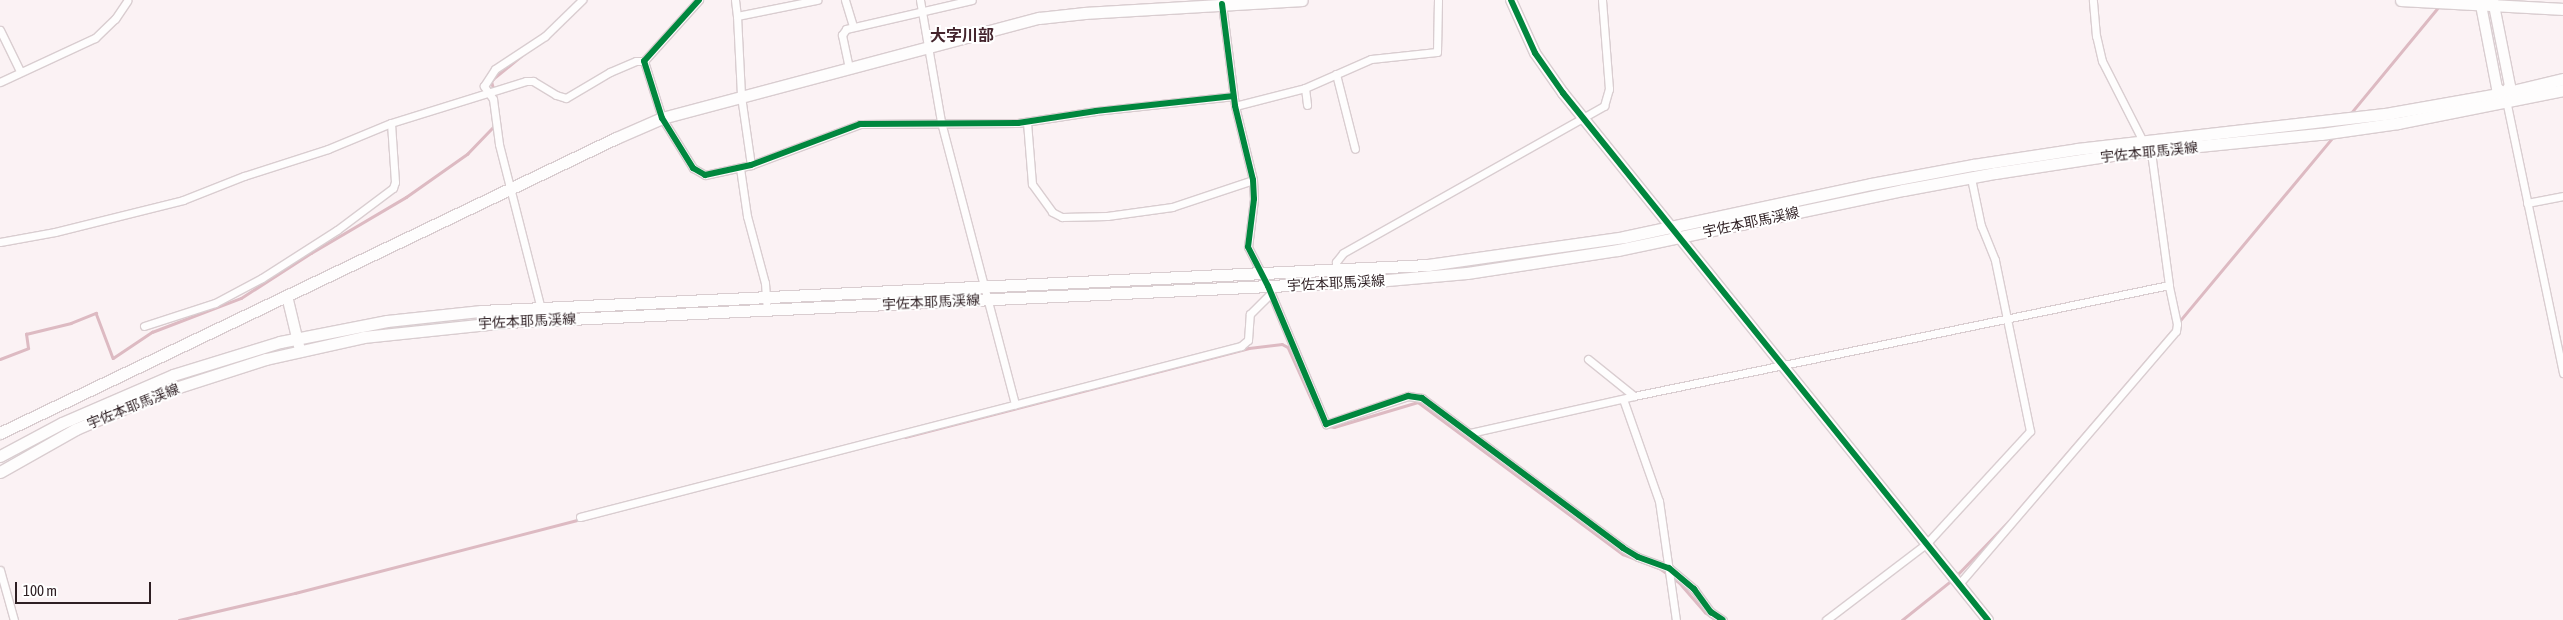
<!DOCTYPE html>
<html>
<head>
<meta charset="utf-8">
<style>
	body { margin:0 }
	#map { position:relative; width:2563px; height:620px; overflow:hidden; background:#fbf2f4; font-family:"Asap Condensed","Noto Sans JP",sans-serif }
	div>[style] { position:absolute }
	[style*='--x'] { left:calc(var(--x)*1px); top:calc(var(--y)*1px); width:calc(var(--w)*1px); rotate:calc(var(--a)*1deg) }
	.stream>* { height:2.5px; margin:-1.25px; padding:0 1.25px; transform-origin:1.25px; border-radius:1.25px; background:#ddbac2 }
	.roads { filter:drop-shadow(1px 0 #d9cdd0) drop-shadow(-1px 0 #d9cdd0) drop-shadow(0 1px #d9cdd0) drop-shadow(0 -1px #d9cdd0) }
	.street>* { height:7px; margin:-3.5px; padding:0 3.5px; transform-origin:3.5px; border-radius:3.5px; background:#fefdfd }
	.secondary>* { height:10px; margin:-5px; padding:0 5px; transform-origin:5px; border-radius:5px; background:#fefdfd }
	.primary>* { height:11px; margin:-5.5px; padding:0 5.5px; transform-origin:5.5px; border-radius:5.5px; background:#fefdfd }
	.cycleway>* { height:6px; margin:-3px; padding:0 3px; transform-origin:3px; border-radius:3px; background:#00873e }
	span { translate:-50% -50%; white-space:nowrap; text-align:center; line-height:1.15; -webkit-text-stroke:4px #fff; paint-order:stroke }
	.street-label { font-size:14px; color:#2e1f23 }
	.quarter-label { font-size:16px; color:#44252d; font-weight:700 }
	.scale { position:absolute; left:15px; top:582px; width:136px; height:22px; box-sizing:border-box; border:2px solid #2e1f23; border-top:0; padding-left:6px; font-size:15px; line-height:18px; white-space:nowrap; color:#2e1f23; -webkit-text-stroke:4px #fff; paint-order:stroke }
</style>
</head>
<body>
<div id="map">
	<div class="stream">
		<i style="--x:496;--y:99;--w:18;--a:-106"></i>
		<i style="--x:491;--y:82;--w:4;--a:-56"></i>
		<i style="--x:493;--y:79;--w:43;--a:-39.3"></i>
		<i style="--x:2351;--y:113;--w:140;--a:-50.5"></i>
		<i style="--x:2178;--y:323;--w:242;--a:-50.2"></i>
		<i style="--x:0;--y:359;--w:30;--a:-21"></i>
		<i style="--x:28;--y:348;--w:14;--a:-98"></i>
		<i style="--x:26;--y:334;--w:46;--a:-13.7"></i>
		<i style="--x:71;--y:323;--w:27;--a:-22"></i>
		<i style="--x:96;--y:313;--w:48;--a:69.3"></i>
		<i style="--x:113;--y:358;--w:47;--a:-33.7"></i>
		<i style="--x:152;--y:332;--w:95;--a:-20.9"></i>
		<i style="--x:241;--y:298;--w:83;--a:-32.7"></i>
		<i style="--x:311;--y:253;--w:110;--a:-30.5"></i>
		<i style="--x:406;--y:197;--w:75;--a:-35.2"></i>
		<i style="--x:467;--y:154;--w:39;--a:-46"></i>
		<i style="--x:1328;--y:426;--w:6;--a:9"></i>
		<i style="--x:1334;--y:427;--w:88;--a:-16.6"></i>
		<i style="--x:1418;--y:402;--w:255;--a:36.6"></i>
		<i style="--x:1623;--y:554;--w:41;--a:21.5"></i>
		<i style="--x:1661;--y:569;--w:22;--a:36"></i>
		<i style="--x:1679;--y:582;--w:40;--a:49"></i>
		<i style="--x:1705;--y:612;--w:14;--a:36"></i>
		<i style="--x:905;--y:437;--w:355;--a:-14.5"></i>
		<i style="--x:1249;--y:348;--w:33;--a:-7"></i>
		<i style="--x:1282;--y:344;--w:7;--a:27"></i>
		<i style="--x:1288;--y:347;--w:66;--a:65.8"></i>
		<i style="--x:2014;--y:515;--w:248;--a:-49.4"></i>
		<i style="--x:1956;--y:576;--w:76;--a:-46.1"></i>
		<i style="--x:179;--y:620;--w:119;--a:-13.1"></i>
		<i style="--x:295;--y:593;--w:296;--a:-14.5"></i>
		<i style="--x:1902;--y:620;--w:64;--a:-38.7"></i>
	</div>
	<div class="roads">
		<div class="street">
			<i style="--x:699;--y:0;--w:82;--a:132"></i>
			<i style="--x:644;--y:61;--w:60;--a:72.5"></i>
			<i style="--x:662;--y:118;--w:59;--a:58.2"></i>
			<i style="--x:693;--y:168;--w:14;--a:30"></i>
			<i style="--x:705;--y:175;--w:47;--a:-12.3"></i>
			<i style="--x:751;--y:165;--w:116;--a:-20.6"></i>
			<i style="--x:860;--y:124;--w:158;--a:-0.4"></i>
			<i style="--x:1018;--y:123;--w:79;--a:-8.7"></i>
			<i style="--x:1096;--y:111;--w:138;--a:-6.2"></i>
			<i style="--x:735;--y:0;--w:16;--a:83"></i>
			<i style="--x:737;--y:16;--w:80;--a:87.1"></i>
			<i style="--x:741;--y:96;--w:70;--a:81.8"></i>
			<i style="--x:845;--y:0;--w:28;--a:73"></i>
			<i style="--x:920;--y:0;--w:124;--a:80.2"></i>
			<i style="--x:941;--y:122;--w:292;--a:75.3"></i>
			<i style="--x:1222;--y:4;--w:103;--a:82.7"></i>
			<i style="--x:1235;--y:106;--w:76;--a:76.3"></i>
			<i style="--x:1253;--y:180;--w:19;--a:87"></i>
			<i style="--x:1254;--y:199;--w:48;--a:97.1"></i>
			<i style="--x:1248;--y:247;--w:44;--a:62.9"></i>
			<i style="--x:1268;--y:286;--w:150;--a:67.2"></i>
			<i style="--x:1326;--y:424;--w:87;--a:-18.9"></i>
			<i style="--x:1408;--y:396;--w:14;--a:8"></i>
			<i style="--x:1422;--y:398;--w:251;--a:36.7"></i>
			<i style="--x:1623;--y:548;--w:17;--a:31"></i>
			<i style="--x:1638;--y:557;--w:33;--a:20"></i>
			<i style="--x:1669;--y:568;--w:33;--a:40"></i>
			<i style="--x:1694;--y:589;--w:29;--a:54"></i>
			<i style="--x:1711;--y:612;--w:14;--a:34"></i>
			<i style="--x:737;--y:16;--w:82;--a:-11.3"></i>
			<i style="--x:0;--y:30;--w:46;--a:64"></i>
			<i style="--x:849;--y:68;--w:34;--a:-102"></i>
			<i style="--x:842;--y:35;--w:7;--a:-56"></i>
			<i style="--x:846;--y:29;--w:129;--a:-13"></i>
			<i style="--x:1336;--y:74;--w:77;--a:75.8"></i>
			<i style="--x:0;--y:82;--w:105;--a:-24.9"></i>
			<i style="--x:95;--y:38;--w:28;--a:-44"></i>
			<i style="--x:115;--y:19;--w:22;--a:-56"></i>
			<i style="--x:1305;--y:88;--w:17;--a:83"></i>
			<i style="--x:2506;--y:100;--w:279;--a:78.2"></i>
			<i style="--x:1235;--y:106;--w:72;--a:-14.4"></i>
			<i style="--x:1305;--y:88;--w:72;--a:-23.7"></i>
			<i style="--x:1371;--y:59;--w:66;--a:-6.1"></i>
			<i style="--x:1437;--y:52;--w:52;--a:-88.9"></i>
			<i style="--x:1027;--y:122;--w:62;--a:85.4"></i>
			<i style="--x:1032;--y:184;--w:34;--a:54"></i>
			<i style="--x:1052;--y:212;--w:11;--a:27"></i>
			<i style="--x:1062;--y:217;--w:45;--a:-1.3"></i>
			<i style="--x:1107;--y:216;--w:66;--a:-7.9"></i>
			<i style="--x:1172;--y:207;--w:85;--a:-18.4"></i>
			<i style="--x:740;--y:168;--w:49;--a:81.7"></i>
			<i style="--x:747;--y:216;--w:69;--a:75"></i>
			<i style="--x:765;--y:283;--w:26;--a:86"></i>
			<i style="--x:2527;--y:203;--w:37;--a:-11"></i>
			<i style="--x:0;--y:242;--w:56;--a:-10.3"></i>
			<i style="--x:55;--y:232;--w:132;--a:-14"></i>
			<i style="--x:183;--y:200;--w:66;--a:-21.5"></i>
			<i style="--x:244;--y:176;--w:88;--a:-17.8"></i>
			<i style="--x:328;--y:149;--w:68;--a:-22.4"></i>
			<i style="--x:391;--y:123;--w:141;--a:-17.3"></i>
			<i style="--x:526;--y:81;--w:7;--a:0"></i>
			<i style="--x:533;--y:81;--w:27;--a:31"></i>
			<i style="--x:556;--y:95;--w:10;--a:17"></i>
			<i style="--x:566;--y:98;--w:51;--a:-30.6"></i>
			<i style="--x:610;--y:72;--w:28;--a:-23"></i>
			<i style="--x:636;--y:61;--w:8;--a:0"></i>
			<i style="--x:1336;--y:283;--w:21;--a:-90"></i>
			<i style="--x:1336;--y:262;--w:11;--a:-52"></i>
			<i style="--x:1343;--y:253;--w:300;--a:-29.4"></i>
			<i style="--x:1604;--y:106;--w:18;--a:-74"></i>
			<i style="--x:1609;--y:89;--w:89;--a:-94.5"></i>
			<i style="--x:541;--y:309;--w:170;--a:-104.3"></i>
			<i style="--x:499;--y:144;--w:45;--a:-97.6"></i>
			<i style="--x:493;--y:99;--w:16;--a:-125"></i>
			<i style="--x:484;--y:86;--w:20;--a:-57"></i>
			<i style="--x:495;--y:69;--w:60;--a:-33.4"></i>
			<i style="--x:545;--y:36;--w:52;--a:-44.2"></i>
			<i style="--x:144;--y:326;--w:75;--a:-17.9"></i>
			<i style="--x:215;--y:303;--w:53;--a:-28"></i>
			<i style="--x:262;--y:278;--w:89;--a:-32.6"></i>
			<i style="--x:337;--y:230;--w:70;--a:-36.9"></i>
			<i style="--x:393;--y:188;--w:6;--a:-72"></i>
			<i style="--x:395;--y:182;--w:59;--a:-93.9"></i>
			<i style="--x:1588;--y:359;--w:59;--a:38.8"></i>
			<i style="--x:1623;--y:399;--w:108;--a:70.6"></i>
			<i style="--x:1659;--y:501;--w:120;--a:81.9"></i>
			<i style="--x:1470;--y:433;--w:168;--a:-12.7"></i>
			<i style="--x:1634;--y:396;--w:546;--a:-11.72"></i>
			<i style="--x:580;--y:517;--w:683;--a:-14.5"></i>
			<i style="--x:1241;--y:346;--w:9;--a:-41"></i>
			<i style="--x:1248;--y:340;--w:26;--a:-86"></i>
			<i style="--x:1250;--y:314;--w:28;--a:-45"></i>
			<i style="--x:0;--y:570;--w:52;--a:74.4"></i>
			<i style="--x:1959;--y:584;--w:333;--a:-49.4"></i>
			<i style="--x:2176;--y:331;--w:7;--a:-82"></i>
			<i style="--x:2177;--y:324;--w:40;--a:-102"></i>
			<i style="--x:2169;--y:285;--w:127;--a:-97.7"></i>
			<i style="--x:2152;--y:159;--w:110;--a:-117"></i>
			<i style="--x:2102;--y:61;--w:26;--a:-103"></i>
			<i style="--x:2096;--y:36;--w:36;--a:-95"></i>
			<i style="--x:1826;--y:620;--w:127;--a:-37.3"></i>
			<i style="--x:1927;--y:543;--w:152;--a:-47.4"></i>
			<i style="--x:2030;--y:431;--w:175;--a:-101.6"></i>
			<i style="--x:1995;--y:260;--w:37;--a:-112"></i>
			<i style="--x:1981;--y:226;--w:49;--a:-101.8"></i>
		</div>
		<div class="secondary">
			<i style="--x:1511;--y:0;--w:58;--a:65.6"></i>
			<i style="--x:1535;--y:53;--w:49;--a:55"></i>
			<i style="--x:1563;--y:93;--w:677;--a:51.12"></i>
			<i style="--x:2480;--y:0;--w:90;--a:79.1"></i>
			<i style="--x:2497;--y:88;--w:9;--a:36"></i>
			<i style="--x:2504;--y:93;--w:9;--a:-49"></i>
			<i style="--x:2510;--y:86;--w:88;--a:-101.2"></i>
			<i style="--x:287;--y:296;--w:56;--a:76.5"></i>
		</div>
		<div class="primary">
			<i style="--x:2401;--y:0;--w:162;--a:3.2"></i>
			<i style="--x:0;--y:433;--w:683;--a:-25.59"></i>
			<i style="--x:616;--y:138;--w:50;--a:-23.5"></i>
			<i style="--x:662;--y:118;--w:390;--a:-14.9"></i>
			<i style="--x:1039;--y:18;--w:46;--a:-6.2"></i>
			<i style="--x:1085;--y:13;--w:217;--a:-3.4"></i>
			<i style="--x:0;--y:456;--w:70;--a:-28"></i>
			<i style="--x:62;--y:423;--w:121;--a:-23.4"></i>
			<i style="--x:173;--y:375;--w:112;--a:-17.1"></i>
			<i style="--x:280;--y:342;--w:109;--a:-11.1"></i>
			<i style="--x:387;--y:321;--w:95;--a:-6.1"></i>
			<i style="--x:481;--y:311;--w:948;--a:-2.78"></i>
			<i style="--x:1428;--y:265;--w:198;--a:-8.1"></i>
			<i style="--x:1624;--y:237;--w:253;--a:-12.1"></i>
			<i style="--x:1871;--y:184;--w:104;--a:-10.6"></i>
			<i style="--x:1973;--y:165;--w:105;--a:-8.7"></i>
			<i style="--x:2077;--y:149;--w:316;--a:-6.5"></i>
			<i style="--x:2391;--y:113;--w:115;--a:-10"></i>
			<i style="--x:2504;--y:93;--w:61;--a:-13.3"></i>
			<i style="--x:0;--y:472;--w:87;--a:-29.5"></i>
			<i style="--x:76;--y:429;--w:91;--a:-23.2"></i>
			<i style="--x:160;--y:393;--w:111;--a:-17.8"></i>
			<i style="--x:266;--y:359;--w:100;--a:-12.7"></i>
			<i style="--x:364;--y:337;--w:143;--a:-6"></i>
			<i style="--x:506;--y:322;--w:871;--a:-2.7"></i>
			<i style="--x:1376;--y:281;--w:91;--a:-5"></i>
			<i style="--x:1467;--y:273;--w:153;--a:-8.7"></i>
			<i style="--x:1618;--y:250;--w:291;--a:-11.9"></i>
			<i style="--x:1903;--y:190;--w:94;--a:-10.5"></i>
			<i style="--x:1995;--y:173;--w:125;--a:-8.7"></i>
			<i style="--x:2119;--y:154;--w:203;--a:-5.7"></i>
			<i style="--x:2321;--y:134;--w:78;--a:-8.1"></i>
			<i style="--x:2398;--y:123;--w:168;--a:-11.3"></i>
		</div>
	</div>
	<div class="cycleway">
		<i style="--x:699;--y:0;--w:82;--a:132"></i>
		<i style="--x:644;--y:61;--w:60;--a:72.5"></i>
		<i style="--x:662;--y:118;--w:59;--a:58.2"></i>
		<i style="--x:693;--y:168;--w:14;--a:30"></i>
		<i style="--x:705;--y:175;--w:47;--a:-12.3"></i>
		<i style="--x:751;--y:165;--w:116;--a:-20.6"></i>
		<i style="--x:860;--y:124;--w:158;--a:-0.4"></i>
		<i style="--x:1018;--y:123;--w:79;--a:-8.7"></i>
		<i style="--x:1096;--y:111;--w:138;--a:-6.2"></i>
		<i style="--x:1511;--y:0;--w:58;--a:65.6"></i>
		<i style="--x:1535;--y:53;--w:49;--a:55"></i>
		<i style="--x:1563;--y:93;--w:677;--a:51.12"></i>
		<i style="--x:1222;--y:4;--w:103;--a:82.7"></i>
		<i style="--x:1235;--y:106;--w:76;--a:76.3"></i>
		<i style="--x:1253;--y:180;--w:19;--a:87"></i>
		<i style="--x:1254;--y:199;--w:48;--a:97.1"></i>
		<i style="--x:1248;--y:247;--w:44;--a:62.9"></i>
		<i style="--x:1268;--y:286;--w:150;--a:67.2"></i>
		<i style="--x:1326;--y:424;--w:87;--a:-18.9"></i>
		<i style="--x:1408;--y:396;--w:14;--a:8"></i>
		<i style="--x:1422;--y:398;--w:251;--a:36.7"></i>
		<i style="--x:1623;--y:548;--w:17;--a:31"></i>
		<i style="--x:1638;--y:557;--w:33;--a:20"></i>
		<i style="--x:1669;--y:568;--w:33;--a:40"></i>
		<i style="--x:1694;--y:589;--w:29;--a:54"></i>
		<i style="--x:1711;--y:612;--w:14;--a:34"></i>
	</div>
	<div class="street-label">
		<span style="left:2149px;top:152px;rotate:-6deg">宇佐本耶馬渓線</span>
		<span style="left:1751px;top:222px;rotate:-12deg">宇佐本耶馬渓線</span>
		<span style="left:1336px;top:283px;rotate:-3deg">宇佐本耶馬渓線</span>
		<span style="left:931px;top:302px;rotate:-3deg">宇佐本耶馬渓線</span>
		<span style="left:527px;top:321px;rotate:-3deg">宇佐本耶馬渓線</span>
		<span style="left:133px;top:406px;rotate:-22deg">宇佐本耶馬渓線</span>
	</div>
	<div class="quarter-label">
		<span style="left:962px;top:35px">大字川部</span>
	</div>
	<div class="scale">100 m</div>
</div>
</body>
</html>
